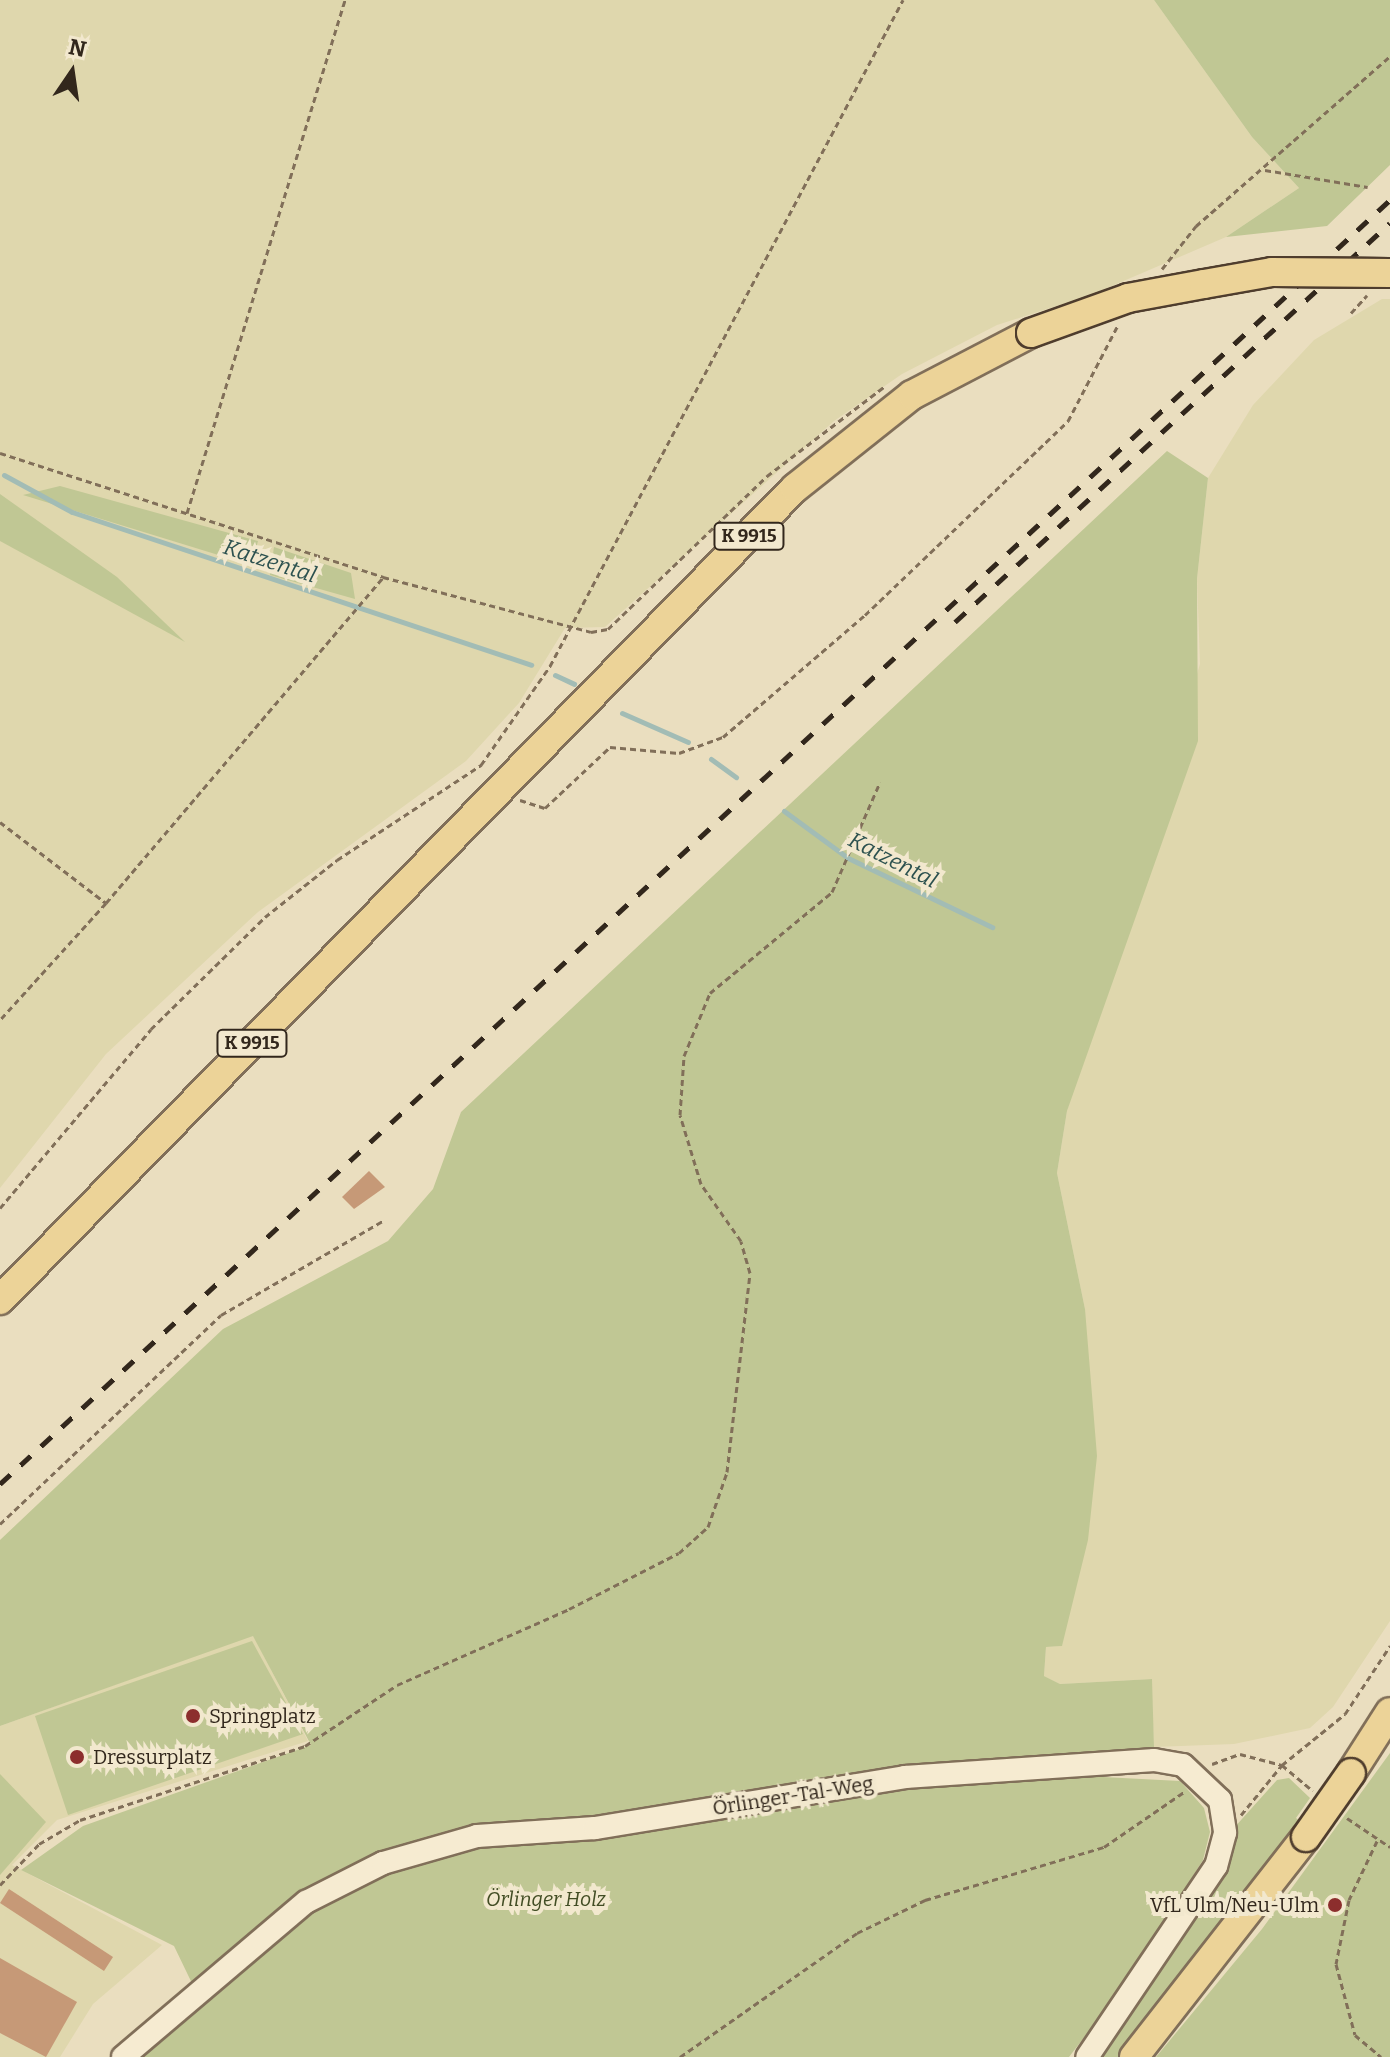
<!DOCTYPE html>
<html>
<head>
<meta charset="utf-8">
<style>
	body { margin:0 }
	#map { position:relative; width:1390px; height:2057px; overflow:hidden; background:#eadebf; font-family:Bitter,serif }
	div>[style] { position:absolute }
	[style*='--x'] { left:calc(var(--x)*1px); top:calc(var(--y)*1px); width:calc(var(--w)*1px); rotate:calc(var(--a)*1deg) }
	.farmland>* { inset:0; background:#dfd7ad }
	.green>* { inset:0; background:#c0c794 }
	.stream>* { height:5px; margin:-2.5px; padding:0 2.5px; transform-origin:2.5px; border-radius:2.5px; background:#a2bcb5 }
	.building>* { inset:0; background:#c69977 }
	.path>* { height:3px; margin-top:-1.5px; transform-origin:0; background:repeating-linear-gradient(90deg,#816f59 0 6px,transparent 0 10px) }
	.roads { filter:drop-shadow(2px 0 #816f59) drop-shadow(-2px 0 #816f59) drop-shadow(0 2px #816f59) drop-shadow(0 -2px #816f59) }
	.minor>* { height:22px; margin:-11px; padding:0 11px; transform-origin:11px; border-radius:11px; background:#f6ebd1 }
	.major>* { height:28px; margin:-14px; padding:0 14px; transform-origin:14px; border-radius:14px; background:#ecd398 }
	.rail>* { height:5px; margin-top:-2.5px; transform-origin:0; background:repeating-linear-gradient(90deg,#32271c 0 14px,transparent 0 28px) }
	.bridges { filter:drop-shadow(2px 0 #4f3d2d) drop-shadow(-2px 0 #4f3d2d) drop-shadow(0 2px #4f3d2d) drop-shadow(0 -2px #4f3d2d) }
	.major-bridge>* { height:28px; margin:-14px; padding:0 14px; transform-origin:14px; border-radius:14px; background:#ecd398 }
	.dots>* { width:22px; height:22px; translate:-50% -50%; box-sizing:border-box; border:4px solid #f2e8ce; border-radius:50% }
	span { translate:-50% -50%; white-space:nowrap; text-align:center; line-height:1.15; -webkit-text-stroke:8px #f2e8ce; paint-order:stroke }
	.shield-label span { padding:2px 6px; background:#f2e8ce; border:2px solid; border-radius:6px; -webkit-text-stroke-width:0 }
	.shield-label { font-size:18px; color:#32271c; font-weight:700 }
	.poi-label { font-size:20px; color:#32271c }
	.left { translate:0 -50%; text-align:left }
	.right { translate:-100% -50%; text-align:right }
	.street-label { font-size:20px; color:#32271c }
	.park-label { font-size:20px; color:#424d24; font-style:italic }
	.water-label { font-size:22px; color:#2c514f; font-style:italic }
	.north { position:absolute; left:32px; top:32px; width:80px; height:80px; -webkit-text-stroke:6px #f2e8ce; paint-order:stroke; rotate:13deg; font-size:22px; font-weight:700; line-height:32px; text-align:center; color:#32271c }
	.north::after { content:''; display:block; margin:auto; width:28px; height:36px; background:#32271c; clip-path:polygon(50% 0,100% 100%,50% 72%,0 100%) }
</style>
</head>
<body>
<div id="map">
	<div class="farmland">
		<i style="clip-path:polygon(0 0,1154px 0,1252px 137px,1299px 188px,1226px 237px,1091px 295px,997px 325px,902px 374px,834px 421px,605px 627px,565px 628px,519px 703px,466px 761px,258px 912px,106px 1054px,0 1188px)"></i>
		<i style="clip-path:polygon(1382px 299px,1390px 299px,1390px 1621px,1333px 1707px,1310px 1728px,1234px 1744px,1154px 1747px,1151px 1679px,1060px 1684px,1044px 1676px,1046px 1647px,1062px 1646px,1085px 1309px,1057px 1173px,1067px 1111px,1200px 664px,1197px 579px,1208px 478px,1253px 405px,1314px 340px)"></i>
		<i style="clip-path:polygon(253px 1635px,308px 1741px,57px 1820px,12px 1865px,162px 1945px,93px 2004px,60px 2057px,0 2057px,0 1726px)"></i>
	</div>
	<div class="green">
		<i style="clip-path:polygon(1154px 0,1390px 0,1390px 165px,1327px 226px,1226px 237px,1299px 188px,1252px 137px)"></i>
		<i style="clip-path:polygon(1167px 451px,1208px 478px,1197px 579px,1198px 741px,1067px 1111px,1057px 1173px,1085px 1309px,1097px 1456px,1088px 1540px,1062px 1646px,1046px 1647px,1044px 1676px,1060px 1684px,1152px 1679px,1154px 1747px,1108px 1752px,1103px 1777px,1180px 1781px,1204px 1808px,1210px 1832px,1203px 1860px,1123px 1987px,1069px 2057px,142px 2057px,201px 2002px,174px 1946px,21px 1870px,83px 1826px,311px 1745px,253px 1636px,0 1726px,0 1540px,223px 1329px,388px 1241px,433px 1189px,461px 1112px)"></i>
		<i style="clip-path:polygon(60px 486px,258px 541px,251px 565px,23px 495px)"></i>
		<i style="clip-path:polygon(0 494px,117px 577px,185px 642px,0 541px)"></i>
		<i style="clip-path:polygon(274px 547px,351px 573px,355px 599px,270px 575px)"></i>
		<i style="clip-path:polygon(252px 1641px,303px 1734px,68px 1815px,35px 1716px)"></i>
		<i style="clip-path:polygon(1390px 1753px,1390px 2057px,1156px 2057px,1262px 1929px)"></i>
		<i style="clip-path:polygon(0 1774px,46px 1822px,0 1875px)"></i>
		<i style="clip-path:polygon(1289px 1778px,1310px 1798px,1296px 1818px,1301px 1822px,1120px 2057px,1094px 2057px,1233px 1829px,1277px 1780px)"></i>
	</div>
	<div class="stream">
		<i style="--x:4;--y:475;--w:77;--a:28.6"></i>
		<i style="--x:72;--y:512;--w:484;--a:18.4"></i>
		<i style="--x:555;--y:675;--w:21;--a:25"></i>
		<i style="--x:622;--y:713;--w:72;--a:23.7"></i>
		<i style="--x:711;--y:759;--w:31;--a:36"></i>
		<i style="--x:784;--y:811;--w:79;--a:36.3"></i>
		<i style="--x:848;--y:858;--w:160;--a:25.6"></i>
	</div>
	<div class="building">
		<i style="clip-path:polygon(369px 1171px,385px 1187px,354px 1209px,342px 1197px)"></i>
		<i style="clip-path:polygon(9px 1889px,113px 1957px,104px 1971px,0 1903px)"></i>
		<i style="clip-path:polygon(0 1958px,77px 2002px,46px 2057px,0 2033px)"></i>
	</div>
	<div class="path">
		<i style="--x:1265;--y:170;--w:104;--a:9.4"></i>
		<i style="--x:1162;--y:269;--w:55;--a:-51.7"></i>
		<i style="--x:1196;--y:226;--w:258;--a:-41.2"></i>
		<i style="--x:1351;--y:313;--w:24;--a:-48"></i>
		<i style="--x:0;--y:453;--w:403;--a:17.9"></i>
		<i style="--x:383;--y:577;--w:215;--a:14.8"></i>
		<i style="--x:591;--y:632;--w:17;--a:-10"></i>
		<i style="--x:608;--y:629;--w:221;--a:-43.9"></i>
		<i style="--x:767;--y:476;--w:148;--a:-37.3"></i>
		<i style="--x:187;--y:513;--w:537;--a:-72.88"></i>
		<i style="--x:520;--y:800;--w:26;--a:18"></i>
		<i style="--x:545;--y:808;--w:89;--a:-43.2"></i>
		<i style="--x:610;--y:747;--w:69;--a:5"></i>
		<i style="--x:679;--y:753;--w:47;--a:-20"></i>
		<i style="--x:723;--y:737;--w:187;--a:-40.7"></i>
		<i style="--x:865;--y:615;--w:281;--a:-43.7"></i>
		<i style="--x:1068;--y:421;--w:108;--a:-62.5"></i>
		<i style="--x:0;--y:822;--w:133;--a:37.4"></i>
		<i style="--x:106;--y:903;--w:158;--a:132.2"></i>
		<i style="--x:106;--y:903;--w:428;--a:-49.6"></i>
		<i style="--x:0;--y:1208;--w:234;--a:-49.8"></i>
		<i style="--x:151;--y:1029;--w:160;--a:-44.5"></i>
		<i style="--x:265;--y:917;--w:92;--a:-38.4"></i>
		<i style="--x:337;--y:860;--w:173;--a:-33.4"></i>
		<i style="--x:481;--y:765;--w:121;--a:-55.1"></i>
		<i style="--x:550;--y:666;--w:754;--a:-62.08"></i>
		<i style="--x:0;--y:1524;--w:304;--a:-43.4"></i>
		<i style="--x:221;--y:1315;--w:189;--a:-30.2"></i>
		<i style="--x:1212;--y:1764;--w:30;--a:-20"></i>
		<i style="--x:1240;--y:1754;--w:43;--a:14.7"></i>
		<i style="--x:1282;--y:1765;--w:81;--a:-39"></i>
		<i style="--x:1345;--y:1714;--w:82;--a:-56.5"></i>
		<i style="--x:1241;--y:1815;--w:65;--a:-50.6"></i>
		<i style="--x:1282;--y:1765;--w:40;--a:40"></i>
		<i style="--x:1347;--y:1818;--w:52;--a:34"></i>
		<i style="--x:1377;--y:1841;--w:65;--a:115.4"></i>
		<i style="--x:1349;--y:1900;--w:65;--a:101.5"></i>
		<i style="--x:1336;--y:1964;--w:73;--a:75"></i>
		<i style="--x:1355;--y:2035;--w:34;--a:40"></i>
		<i style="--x:0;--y:1885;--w:57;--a:-46.4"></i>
		<i style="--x:39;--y:1844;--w:48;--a:-30.3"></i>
		<i style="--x:80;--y:1820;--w:237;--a:-18.2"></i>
		<i style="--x:305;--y:1746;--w:110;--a:-33.5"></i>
		<i style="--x:397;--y:1685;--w:188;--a:-23.8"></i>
		<i style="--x:569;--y:1609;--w:123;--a:-27"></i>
		<i style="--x:679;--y:1553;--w:39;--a:-42"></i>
		<i style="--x:708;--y:1527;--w:58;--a:-70.9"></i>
		<i style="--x:727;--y:1472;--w:200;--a:-83.4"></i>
		<i style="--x:750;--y:1273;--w:33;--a:-106"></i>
		<i style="--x:741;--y:1241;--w:70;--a:-125.1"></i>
		<i style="--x:701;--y:1184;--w:72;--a:-106.9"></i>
		<i style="--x:680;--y:1115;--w:59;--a:-86.1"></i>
		<i style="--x:684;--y:1056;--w:68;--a:-67.6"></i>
		<i style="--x:710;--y:993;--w:158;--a:-39.6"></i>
		<i style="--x:832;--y:892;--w:120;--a:-66.4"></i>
		<i style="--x:680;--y:2057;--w:216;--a:-35"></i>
		<i style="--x:857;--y:1933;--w:76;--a:-25.9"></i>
		<i style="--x:925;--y:1900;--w:187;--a:-16.5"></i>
		<i style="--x:1104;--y:1847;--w:97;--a:-34.5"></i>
	</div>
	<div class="roads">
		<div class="minor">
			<i style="--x:123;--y:2057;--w:240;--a:-40.3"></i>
			<i style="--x:306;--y:1902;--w:86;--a:-26.9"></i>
			<i style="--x:383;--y:1863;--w:98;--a:-16"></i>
			<i style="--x:477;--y:1836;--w:118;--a:-3.9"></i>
			<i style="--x:595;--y:1828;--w:314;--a:-9.3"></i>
			<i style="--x:905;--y:1777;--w:250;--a:-3.9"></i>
			<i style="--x:1154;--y:1760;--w:29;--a:10"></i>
			<i style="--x:1183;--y:1765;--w:51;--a:43.4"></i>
			<i style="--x:1220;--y:1800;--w:33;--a:81"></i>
			<i style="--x:1225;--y:1833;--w:34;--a:105"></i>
			<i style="--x:1216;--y:1866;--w:230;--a:124"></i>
		</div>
		<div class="major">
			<i style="--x:0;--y:1300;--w:1136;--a:-45.61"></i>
			<i style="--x:795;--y:488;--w:149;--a:-38.5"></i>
			<i style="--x:912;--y:395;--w:134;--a:-27.5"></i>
			<i style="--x:1351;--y:1773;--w:72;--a:-57.4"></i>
			<i style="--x:1134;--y:2057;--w:279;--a:-52"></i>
		</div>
	</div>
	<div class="rail">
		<i style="--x:955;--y:622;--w:590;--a:-42.53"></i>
		<i style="--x:0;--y:1484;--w:1892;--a:-42.73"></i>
	</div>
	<div class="bridges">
		<div class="major-bridge">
			<i style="--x:1031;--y:333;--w:103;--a:-19.8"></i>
			<i style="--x:1128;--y:298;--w:77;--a:-10.4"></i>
			<i style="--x:1204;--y:284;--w:69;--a:-10"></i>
			<i style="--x:1272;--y:272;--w:118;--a:0.5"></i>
			<i style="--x:1306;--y:1837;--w:78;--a:-54.9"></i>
		</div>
	</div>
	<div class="dots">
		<i style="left:193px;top:1716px;background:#8c2e2d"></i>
		<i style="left:77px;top:1757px;background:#8c2e2d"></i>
		<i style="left:1335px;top:1905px;background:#8c2e2d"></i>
	</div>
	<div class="shield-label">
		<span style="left:749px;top:536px">K 9915</span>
		<span style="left:252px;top:1043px">K 9915</span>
	</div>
	<div class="poi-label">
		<span class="left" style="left:209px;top:1716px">Springplatz</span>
		<span class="left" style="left:93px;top:1757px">Dressurplatz</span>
		<span class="right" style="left:1319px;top:1905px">VfL Ulm/Neu-Ulm</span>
	</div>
	<div class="street-label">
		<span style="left:793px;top:1796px;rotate:-9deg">Örlinger-Tal-Weg</span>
	</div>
	<div class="park-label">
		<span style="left:546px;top:1899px">Örlinger Holz</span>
	</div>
	<div class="water-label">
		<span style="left:270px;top:561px;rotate:18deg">Katzental</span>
		<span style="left:893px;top:860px;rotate:27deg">Katzental</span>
	</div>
	<div class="north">N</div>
</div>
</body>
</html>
